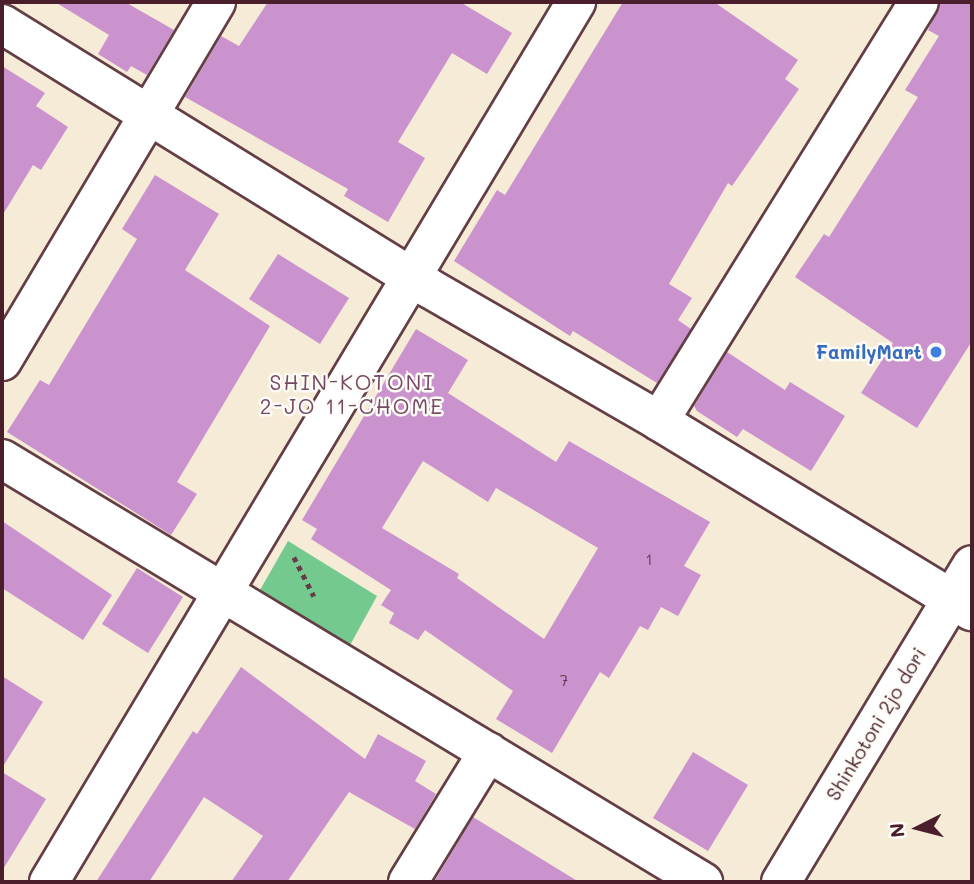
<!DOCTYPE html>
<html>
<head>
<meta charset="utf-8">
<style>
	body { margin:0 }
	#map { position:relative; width:974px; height:884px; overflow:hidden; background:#f6ebd6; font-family:Mali,sans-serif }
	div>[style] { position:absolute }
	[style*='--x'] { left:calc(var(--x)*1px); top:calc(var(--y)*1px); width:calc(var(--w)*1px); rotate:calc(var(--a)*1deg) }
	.green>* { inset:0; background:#74ca8e }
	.building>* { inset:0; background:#cb93cd }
	.path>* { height:4.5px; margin-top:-2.25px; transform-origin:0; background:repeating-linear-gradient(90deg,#643e45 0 5px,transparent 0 10px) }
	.roads { filter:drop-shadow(2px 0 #643e45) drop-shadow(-2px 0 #643e45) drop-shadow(0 2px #643e45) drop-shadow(0 -2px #643e45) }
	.minor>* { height:38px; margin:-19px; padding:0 19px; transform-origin:19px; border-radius:19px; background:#fff }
	.dots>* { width:19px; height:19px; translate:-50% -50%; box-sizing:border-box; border:4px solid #fdfcf7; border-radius:50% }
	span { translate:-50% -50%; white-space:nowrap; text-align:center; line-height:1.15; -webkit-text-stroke:5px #fdfcf7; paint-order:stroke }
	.number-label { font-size:16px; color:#6a3c54 }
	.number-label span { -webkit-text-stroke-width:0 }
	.shop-label { font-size:19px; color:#366cbe; font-weight:700 }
	.right { translate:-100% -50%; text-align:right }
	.street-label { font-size:19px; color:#4a1f2b }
	.neighbourhood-label { font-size:21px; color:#774864; letter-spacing:2px }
	.frame { position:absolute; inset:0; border:4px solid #4a1f2b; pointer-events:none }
	.north { position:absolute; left:883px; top:793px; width:70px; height:70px; -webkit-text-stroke:5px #fdfcf7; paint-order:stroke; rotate:264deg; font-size:19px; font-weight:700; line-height:28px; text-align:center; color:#4a1f2b }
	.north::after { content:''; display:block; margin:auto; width:24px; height:32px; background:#4a1f2b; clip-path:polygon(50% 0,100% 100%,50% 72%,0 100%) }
</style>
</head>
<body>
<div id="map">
	<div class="green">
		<i style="clip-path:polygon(288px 541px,377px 596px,349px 647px,260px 590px)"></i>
	</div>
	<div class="building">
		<i style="clip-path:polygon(55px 2px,125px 2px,174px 30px,147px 75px,131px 66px,127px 72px,98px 54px,109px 35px)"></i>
		<i style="clip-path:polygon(268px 2px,460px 2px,512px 33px,487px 74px,452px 53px,398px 142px,425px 158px,388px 222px,344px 196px,348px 189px,185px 97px,221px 36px,239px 46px)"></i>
		<i style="clip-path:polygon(623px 2px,714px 2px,798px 60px,785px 79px,799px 89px,732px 186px,728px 183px,669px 284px,692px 298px,678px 320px,691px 329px,657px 383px,573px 331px,570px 336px,454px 261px,497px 190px,505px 195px)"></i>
		<i style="clip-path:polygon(941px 2px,972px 2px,972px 341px,917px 428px,861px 393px,893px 343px,795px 277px,824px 234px,829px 237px,918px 97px,905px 90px,939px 36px,928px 30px)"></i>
		<i style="clip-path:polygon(2px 66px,45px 93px,36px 106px,68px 127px,41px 170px,33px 165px,2px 216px)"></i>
		<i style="clip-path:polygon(155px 175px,219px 214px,185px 270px,270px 326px,177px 482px,197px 494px,171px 535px,7px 432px,40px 380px,49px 385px,137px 239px,122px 229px)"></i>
		<i style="clip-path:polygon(278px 254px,349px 298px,320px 344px,249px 299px)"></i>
		<i style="clip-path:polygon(evenodd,416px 329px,468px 360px,448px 393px,556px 462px,569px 441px,710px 522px,684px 566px,701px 575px,678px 616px,661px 607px,648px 630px,640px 626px,609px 678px,600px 672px,552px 753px,496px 719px,513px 691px,425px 630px,418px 640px,389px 623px,394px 613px,381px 605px,391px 590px,311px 539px,317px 529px,302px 520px,416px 329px,423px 461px,488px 502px,496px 488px,598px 548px,544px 639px,457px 578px,459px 574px,382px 528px,423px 461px)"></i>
		<i style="clip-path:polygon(727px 352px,785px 390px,790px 382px,845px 416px,811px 471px,743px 429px,737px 437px,697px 411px,694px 406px)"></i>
		<i style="clip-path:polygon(2px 521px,112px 595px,83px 640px,2px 588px)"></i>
		<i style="clip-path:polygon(137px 568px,183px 597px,148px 653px,102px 624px)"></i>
		<i style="clip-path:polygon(241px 667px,365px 759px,378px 734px,426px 761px,415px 781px,436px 794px,415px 829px,349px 792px,287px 882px,231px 882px,263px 836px,204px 797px,149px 882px,96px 882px,193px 731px,197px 734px)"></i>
		<i style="clip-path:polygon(2px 676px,43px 702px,2px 768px)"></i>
		<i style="clip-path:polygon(693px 752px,748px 785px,708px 851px,653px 818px)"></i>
		<i style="clip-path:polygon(2px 772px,46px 799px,2px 871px)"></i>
		<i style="clip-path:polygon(473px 817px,579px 882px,434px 882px)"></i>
	</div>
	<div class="path">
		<i style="--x:294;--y:557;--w:44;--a:62.9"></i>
	</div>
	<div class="roads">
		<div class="minor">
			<i style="--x:2;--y:24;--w:502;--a:31.73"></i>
			<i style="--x:429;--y:288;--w:266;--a:30"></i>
			<i style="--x:659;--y:421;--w:366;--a:31.3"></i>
			<i style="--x:2;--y:361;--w:418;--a:-59.2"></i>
			<i style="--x:659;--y:421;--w:493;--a:-58.2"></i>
			<i style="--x:2;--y:459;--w:819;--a:31.11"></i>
			<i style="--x:49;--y:882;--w:1026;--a:-59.08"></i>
			<i style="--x:408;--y:882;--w:153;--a:-58.4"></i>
			<i style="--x:781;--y:882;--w:370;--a:-58.9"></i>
		</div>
	</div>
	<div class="dots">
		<i style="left:936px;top:352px;background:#3f7fe0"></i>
	</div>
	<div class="number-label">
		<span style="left:649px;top:559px">1</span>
		<span style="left:564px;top:680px">7</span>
	</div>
	<div class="shop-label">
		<span class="right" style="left:922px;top:352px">FamilyMart</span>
	</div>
	<div class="street-label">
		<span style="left:876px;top:724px;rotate:-59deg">Shinkotoni 2jo dori</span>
	</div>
	<div class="neighbourhood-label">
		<span style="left:352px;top:394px">SHIN-KOTONI<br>2-JO 11-CHOME</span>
	</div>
	<div class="frame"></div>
	<div class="north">N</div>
</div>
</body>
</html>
